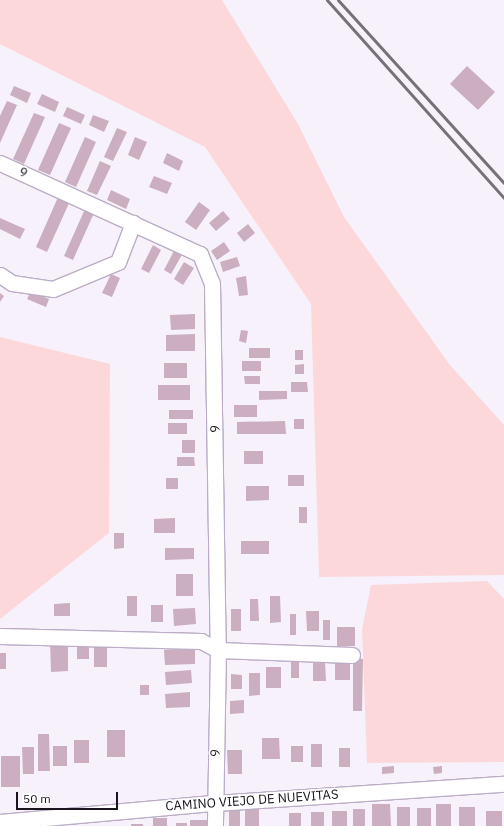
<!DOCTYPE html>
<html>
<head>
<meta charset="utf-8">
<style>
	body { margin:0 }
	#map { position:relative; width:504px; height:826px; overflow:hidden; background:#f7f1fc; font-family:"IBM Plex Sans",sans-serif }
	div>[style] { position:absolute }
	[style*='--x'] { left:calc(var(--x)*1px); top:calc(var(--y)*1px); width:calc(var(--w)*1px); rotate:calc(var(--a)*1deg) }
	.green>* { inset:0; background:#fdd8da }
	.building>* { inset:0; background:#cbaebf }
	.roads { filter:drop-shadow(1px 0 #bbadc7) drop-shadow(-1px 0 #bbadc7) drop-shadow(0 1px #bbadc7) drop-shadow(0 -1px #bbadc7) }
	.minor>* { height:15px; margin:-7.5px; padding:0 7.5px; transform-origin:7.5px; border-radius:7.5px; background:#fff }
	.rail>* { height:3px; margin:-1.5px; padding:0 1.5px; transform-origin:1.5px; border-radius:1.5px; background:#76707a }
	span { translate:-50% -50%; white-space:nowrap; text-align:center; line-height:1.15; -webkit-text-stroke:3.5px #fff; paint-order:stroke }
	.street-label { font-size:13px; color:#19141d }
	.scale { position:absolute; left:16px; top:792px; width:102px; height:18px; box-sizing:border-box; border:2px solid #19141d; border-top:0; padding-left:5px; font-size:12px; line-height:14px; white-space:nowrap; color:#19141d; -webkit-text-stroke:3px #fff; paint-order:stroke }
</style>
</head>
<body>
<div id="map">
	<div class="green">
		<i style="clip-path:polygon(0 0,222px 0,298px 124px,344px 217px,450px 365px,504px 425px,504px 575px,319px 577px,311px 304px,205px 147px,0 44px)"></i>
		<i style="clip-path:polygon(0 337px,110px 364px,109px 533px,0 619px)"></i>
		<i style="clip-path:polygon(487px 581px,504px 599px,504px 762px,367px 763px,362px 629px,371px 585px)"></i>
	</div>
	<div class="building">
		<i style="clip-path:polygon(467px 66px,495px 92px,478px 110px,450px 84px)"></i>
		<i style="clip-path:polygon(14px 86px,31px 93px,27px 103px,10px 95px)"></i>
		<i style="clip-path:polygon(42px 94px,59px 102px,55px 112px,37px 104px)"></i>
		<i style="clip-path:polygon(7px 101px,17px 105px,0 143px,0 116px)"></i>
		<i style="clip-path:polygon(67px 107px,85px 115px,81px 124px,63px 116px)"></i>
		<i style="clip-path:polygon(34px 113px,45px 117px,24px 164px,13px 159px)"></i>
		<i style="clip-path:polygon(93px 115px,109px 121px,104px 132px,89px 125px)"></i>
		<i style="clip-path:polygon(59px 123px,71px 128px,50px 175px,38px 170px)"></i>
		<i style="clip-path:polygon(117px 128px,127px 132px,113px 161px,104px 157px)"></i>
		<i style="clip-path:polygon(85px 137px,96px 142px,76px 187px,65px 182px)"></i>
		<i style="clip-path:polygon(135px 137px,147px 142px,139px 160px,128px 155px)"></i>
		<i style="clip-path:polygon(167px 153px,183px 161px,179px 171px,163px 163px)"></i>
		<i style="clip-path:polygon(100px 161px,111px 166px,97px 195px,87px 191px)"></i>
		<i style="clip-path:polygon(154px 176px,172px 183px,167px 194px,149px 187px)"></i>
		<i style="clip-path:polygon(111px 190px,130px 199px,126px 209px,107px 200px)"></i>
		<i style="clip-path:polygon(59px 195px,70px 201px,47px 252px,36px 247px)"></i>
		<i style="clip-path:polygon(199px 202px,210px 210px,196px 230px,185px 222px)"></i>
		<i style="clip-path:polygon(85px 209px,94px 213px,73px 260px,64px 256px)"></i>
		<i style="clip-path:polygon(223px 211px,230px 219px,216px 231px,209px 223px)"></i>
		<i style="clip-path:polygon(0 218px,25px 229px,20px 239px,0 229px)"></i>
		<i style="clip-path:polygon(248px 224px,255px 233px,244px 242px,237px 233px)"></i>
		<i style="clip-path:polygon(224px 242px,230px 251px,217px 260px,211px 251px)"></i>
		<i style="clip-path:polygon(153px 245px,161px 250px,149px 273px,141px 269px)"></i>
		<i style="clip-path:polygon(175px 249px,183px 253px,171px 274px,164px 270px)"></i>
		<i style="clip-path:polygon(237px 257px,240px 266px,223px 272px,220px 262px)"></i>
		<i style="clip-path:polygon(184px 262px,194px 268px,183px 285px,174px 279px)"></i>
		<i style="clip-path:polygon(111px 274px,120px 278px,112px 297px,102px 293px)"></i>
		<i style="clip-path:polygon(246px 276px,248px 295px,239px 296px,236px 278px)"></i>
		<i style="clip-path:polygon(31px 291px,49px 299px,46px 307px,27px 299px)"></i>
		<i style="clip-path:polygon(0 293px,4px 296px,0 302px)"></i>
		<i style="clip-path:polygon(195px 314px,195px 329px,171px 330px,170px 315px)"></i>
		<i style="clip-path:polygon(241px 330px,248px 331px,246px 343px,239px 341px)"></i>
		<i style="clip-path:polygon(195px 334px,195px 351px,166px 351px,166px 335px)"></i>
		<i style="clip-path:polygon(249px 348px,270px 348px,270px 358px,249px 358px)"></i>
		<i style="clip-path:polygon(295px 350px,303px 350px,303px 360px,295px 360px)"></i>
		<i style="clip-path:polygon(242px 361px,261px 361px,261px 371px,242px 371px)"></i>
		<i style="clip-path:polygon(164px 363px,187px 363px,187px 378px,164px 378px)"></i>
		<i style="clip-path:polygon(304px 364px,304px 374px,295px 374px,295px 365px)"></i>
		<i style="clip-path:polygon(244px 376px,260px 376px,260px 384px,245px 384px)"></i>
		<i style="clip-path:polygon(291px 382px,307px 382px,308px 392px,291px 392px)"></i>
		<i style="clip-path:polygon(158px 385px,190px 385px,190px 400px,158px 400px)"></i>
		<i style="clip-path:polygon(259px 391px,287px 391px,287px 399px,259px 400px)"></i>
		<i style="clip-path:polygon(234px 405px,257px 405px,257px 417px,234px 417px)"></i>
		<i style="clip-path:polygon(169px 410px,193px 410px,193px 419px,169px 419px)"></i>
		<i style="clip-path:polygon(294px 419px,304px 419px,304px 429px,294px 429px)"></i>
		<i style="clip-path:polygon(285px 421px,286px 434px,237px 434px,237px 422px)"></i>
		<i style="clip-path:polygon(168px 423px,187px 423px,187px 434px,168px 434px)"></i>
		<i style="clip-path:polygon(182px 440px,195px 440px,195px 453px,182px 453px)"></i>
		<i style="clip-path:polygon(244px 451px,263px 451px,263px 464px,244px 464px)"></i>
		<i style="clip-path:polygon(177px 457px,194px 457px,195px 466px,177px 466px)"></i>
		<i style="clip-path:polygon(288px 475px,304px 475px,304px 486px,288px 486px)"></i>
		<i style="clip-path:polygon(166px 478px,178px 478px,178px 489px,166px 489px)"></i>
		<i style="clip-path:polygon(246px 486px,269px 486px,269px 500px,246px 501px)"></i>
		<i style="clip-path:polygon(299px 507px,307px 507px,307px 523px,299px 523px)"></i>
		<i style="clip-path:polygon(175px 518px,175px 533px,154px 533px,154px 519px)"></i>
		<i style="clip-path:polygon(114px 533px,124px 533px,124px 548px,114px 549px)"></i>
		<i style="clip-path:polygon(241px 541px,269px 541px,269px 554px,241px 554px)"></i>
		<i style="clip-path:polygon(165px 548px,194px 548px,194px 559px,165px 560px)"></i>
		<i style="clip-path:polygon(176px 574px,193px 574px,193px 596px,176px 596px)"></i>
		<i style="clip-path:polygon(127px 596px,137px 596px,137px 616px,127px 616px)"></i>
		<i style="clip-path:polygon(270px 596px,280px 596px,281px 622px,270px 623px)"></i>
		<i style="clip-path:polygon(250px 599px,258px 599px,259px 621px,250px 621px)"></i>
		<i style="clip-path:polygon(70px 603px,70px 616px,54px 616px,54px 604px)"></i>
		<i style="clip-path:polygon(151px 605px,163px 605px,163px 622px,151px 622px)"></i>
		<i style="clip-path:polygon(195px 608px,196px 624px,174px 626px,173px 609px)"></i>
		<i style="clip-path:polygon(231px 609px,241px 609px,241px 631px,231px 631px)"></i>
		<i style="clip-path:polygon(306px 611px,319px 611px,319px 631px,307px 631px)"></i>
		<i style="clip-path:polygon(290px 614px,296px 614px,296px 635px,290px 635px)"></i>
		<i style="clip-path:polygon(323px 620px,330px 620px,330px 640px,323px 640px)"></i>
		<i style="clip-path:polygon(337px 627px,355px 627px,355px 646px,337px 646px)"></i>
		<i style="clip-path:polygon(50px 640px,68px 640px,68px 671px,51px 672px)"></i>
		<i style="clip-path:polygon(89px 642px,89px 659px,77px 659px,77px 643px)"></i>
		<i style="clip-path:polygon(94px 643px,107px 643px,107px 667px,94px 667px)"></i>
		<i style="clip-path:polygon(195px 649px,195px 664px,165px 665px,164px 650px)"></i>
		<i style="clip-path:polygon(0 653px,6px 653px,6px 669px,0 669px)"></i>
		<i style="clip-path:polygon(291px 659px,299px 659px,299px 678px,291px 678px)"></i>
		<i style="clip-path:polygon(335px 659px,350px 659px,350px 680px,335px 680px)"></i>
		<i style="clip-path:polygon(353px 659px,363px 659px,362px 711px,353px 711px)"></i>
		<i style="clip-path:polygon(313px 661px,325px 661px,326px 681px,313px 681px)"></i>
		<i style="clip-path:polygon(266px 667px,281px 667px,281px 688px,266px 688px)"></i>
		<i style="clip-path:polygon(191px 670px,192px 683px,166px 685px,165px 672px)"></i>
		<i style="clip-path:polygon(249px 673px,260px 673px,260px 695px,249px 696px)"></i>
		<i style="clip-path:polygon(231px 674px,242px 675px,242px 689px,231px 689px)"></i>
		<i style="clip-path:polygon(140px 685px,149px 685px,149px 695px,140px 695px)"></i>
		<i style="clip-path:polygon(190px 692px,190px 707px,166px 708px,165px 694px)"></i>
		<i style="clip-path:polygon(244px 700px,244px 713px,230px 714px,230px 701px)"></i>
		<i style="clip-path:polygon(107px 730px,125px 730px,125px 757px,107px 757px)"></i>
		<i style="clip-path:polygon(38px 734px,49px 734px,50px 771px,38px 771px)"></i>
		<i style="clip-path:polygon(262px 738px,279px 738px,280px 759px,262px 759px)"></i>
		<i style="clip-path:polygon(74px 740px,89px 740px,89px 763px,74px 763px)"></i>
		<i style="clip-path:polygon(311px 744px,322px 744px,322px 767px,311px 767px)"></i>
		<i style="clip-path:polygon(53px 746px,67px 746px,67px 766px,53px 766px)"></i>
		<i style="clip-path:polygon(291px 746px,303px 746px,303px 762px,291px 762px)"></i>
		<i style="clip-path:polygon(22px 747px,34px 747px,34px 774px,23px 774px)"></i>
		<i style="clip-path:polygon(339px 748px,350px 748px,350px 767px,339px 767px)"></i>
		<i style="clip-path:polygon(227px 750px,242px 750px,242px 774px,228px 774px)"></i>
		<i style="clip-path:polygon(1px 756px,20px 756px,20px 787px,1px 787px)"></i>
		<i style="clip-path:polygon(394px 766px,394px 773px,382px 774px,382px 767px)"></i>
		<i style="clip-path:polygon(442px 766px,442px 773px,434px 774px,433px 767px)"></i>
		<i style="clip-path:polygon(372px 804px,390px 804px,391px 826px,372px 826px)"></i>
		<i style="clip-path:polygon(436px 804px,451px 804px,451px 826px,436px 826px)"></i>
		<i style="clip-path:polygon(397px 807px,410px 807px,410px 826px,397px 826px)"></i>
		<i style="clip-path:polygon(459px 807px,475px 807px,475px 826px,459px 826px)"></i>
		<i style="clip-path:polygon(259px 808px,259px 826px,245px 826px,245px 809px)"></i>
		<i style="clip-path:polygon(417px 808px,431px 808px,431px 826px,417px 826px)"></i>
		<i style="clip-path:polygon(353px 809px,365px 809px,365px 826px,353px 826px)"></i>
		<i style="clip-path:polygon(229px 810px,240px 810px,240px 826px,229px 826px)"></i>
		<i style="clip-path:polygon(332px 811px,347px 811px,347px 826px,332px 826px)"></i>
		<i style="clip-path:polygon(486px 811px,502px 811px,502px 826px,486px 826px)"></i>
		<i style="clip-path:polygon(311px 812px,324px 812px,324px 826px,311px 826px)"></i>
		<i style="clip-path:polygon(289px 813px,301px 813px,301px 826px,289px 826px)"></i>
		<i style="clip-path:polygon(153px 818px,167px 818px,167px 826px,153px 826px)"></i>
		<i style="clip-path:polygon(190px 820px,207px 820px,207px 826px,190px 826px)"></i>
		<i style="clip-path:polygon(176px 823px,187px 823px,187px 826px,176px 826px)"></i>
		<i style="clip-path:polygon(131px 824px,143px 824px,143px 826px,131px 826px)"></i>
	</div>
	<div class="roads">
		<div class="minor">
			<i style="--x:0;--y:163;--w:220;--a:24.5"></i>
			<i style="--x:200;--y:254;--w:31;--a:68"></i>
			<i style="--x:212;--y:283;--w:367;--a:89.1"></i>
			<i style="--x:218;--y:650;--w:176;--a:91"></i>
			<i style="--x:0;--y:275;--w:14;--a:34"></i>
			<i style="--x:12;--y:283;--w:41;--a:8.3"></i>
			<i style="--x:53;--y:289;--w:70;--a:-22.6"></i>
			<i style="--x:118;--y:262;--w:42;--a:-69"></i>
			<i style="--x:0;--y:636;--w:201;--a:1.4"></i>
			<i style="--x:201;--y:641;--w:19;--a:28"></i>
			<i style="--x:218;--y:650;--w:134;--a:2.1"></i>
			<i style="--x:0;--y:822;--w:216;--a:-5.1"></i>
			<i style="--x:215;--y:803;--w:290;--a:-3.8"></i>
		</div>
	</div>
	<div class="rail">
		<i style="--x:327;--y:0;--w:266;--a:48.2"></i>
		<i style="--x:338;--y:0;--w:247;--a:47.8"></i>
	</div>
	<div class="street-label">
		<span style="left:23px;top:173px;rotate:25deg">9</span>
		<span style="left:216px;top:429px;rotate:-91deg">9</span>
		<span style="left:216px;top:753px;rotate:-89deg">9</span>
		<span style="left:252px;top:801px;rotate:-4deg">CAMINO VIEJO DE NUEVITAS</span>
	</div>
	<div class="scale">50 m</div>
</div>
</body>
</html>
